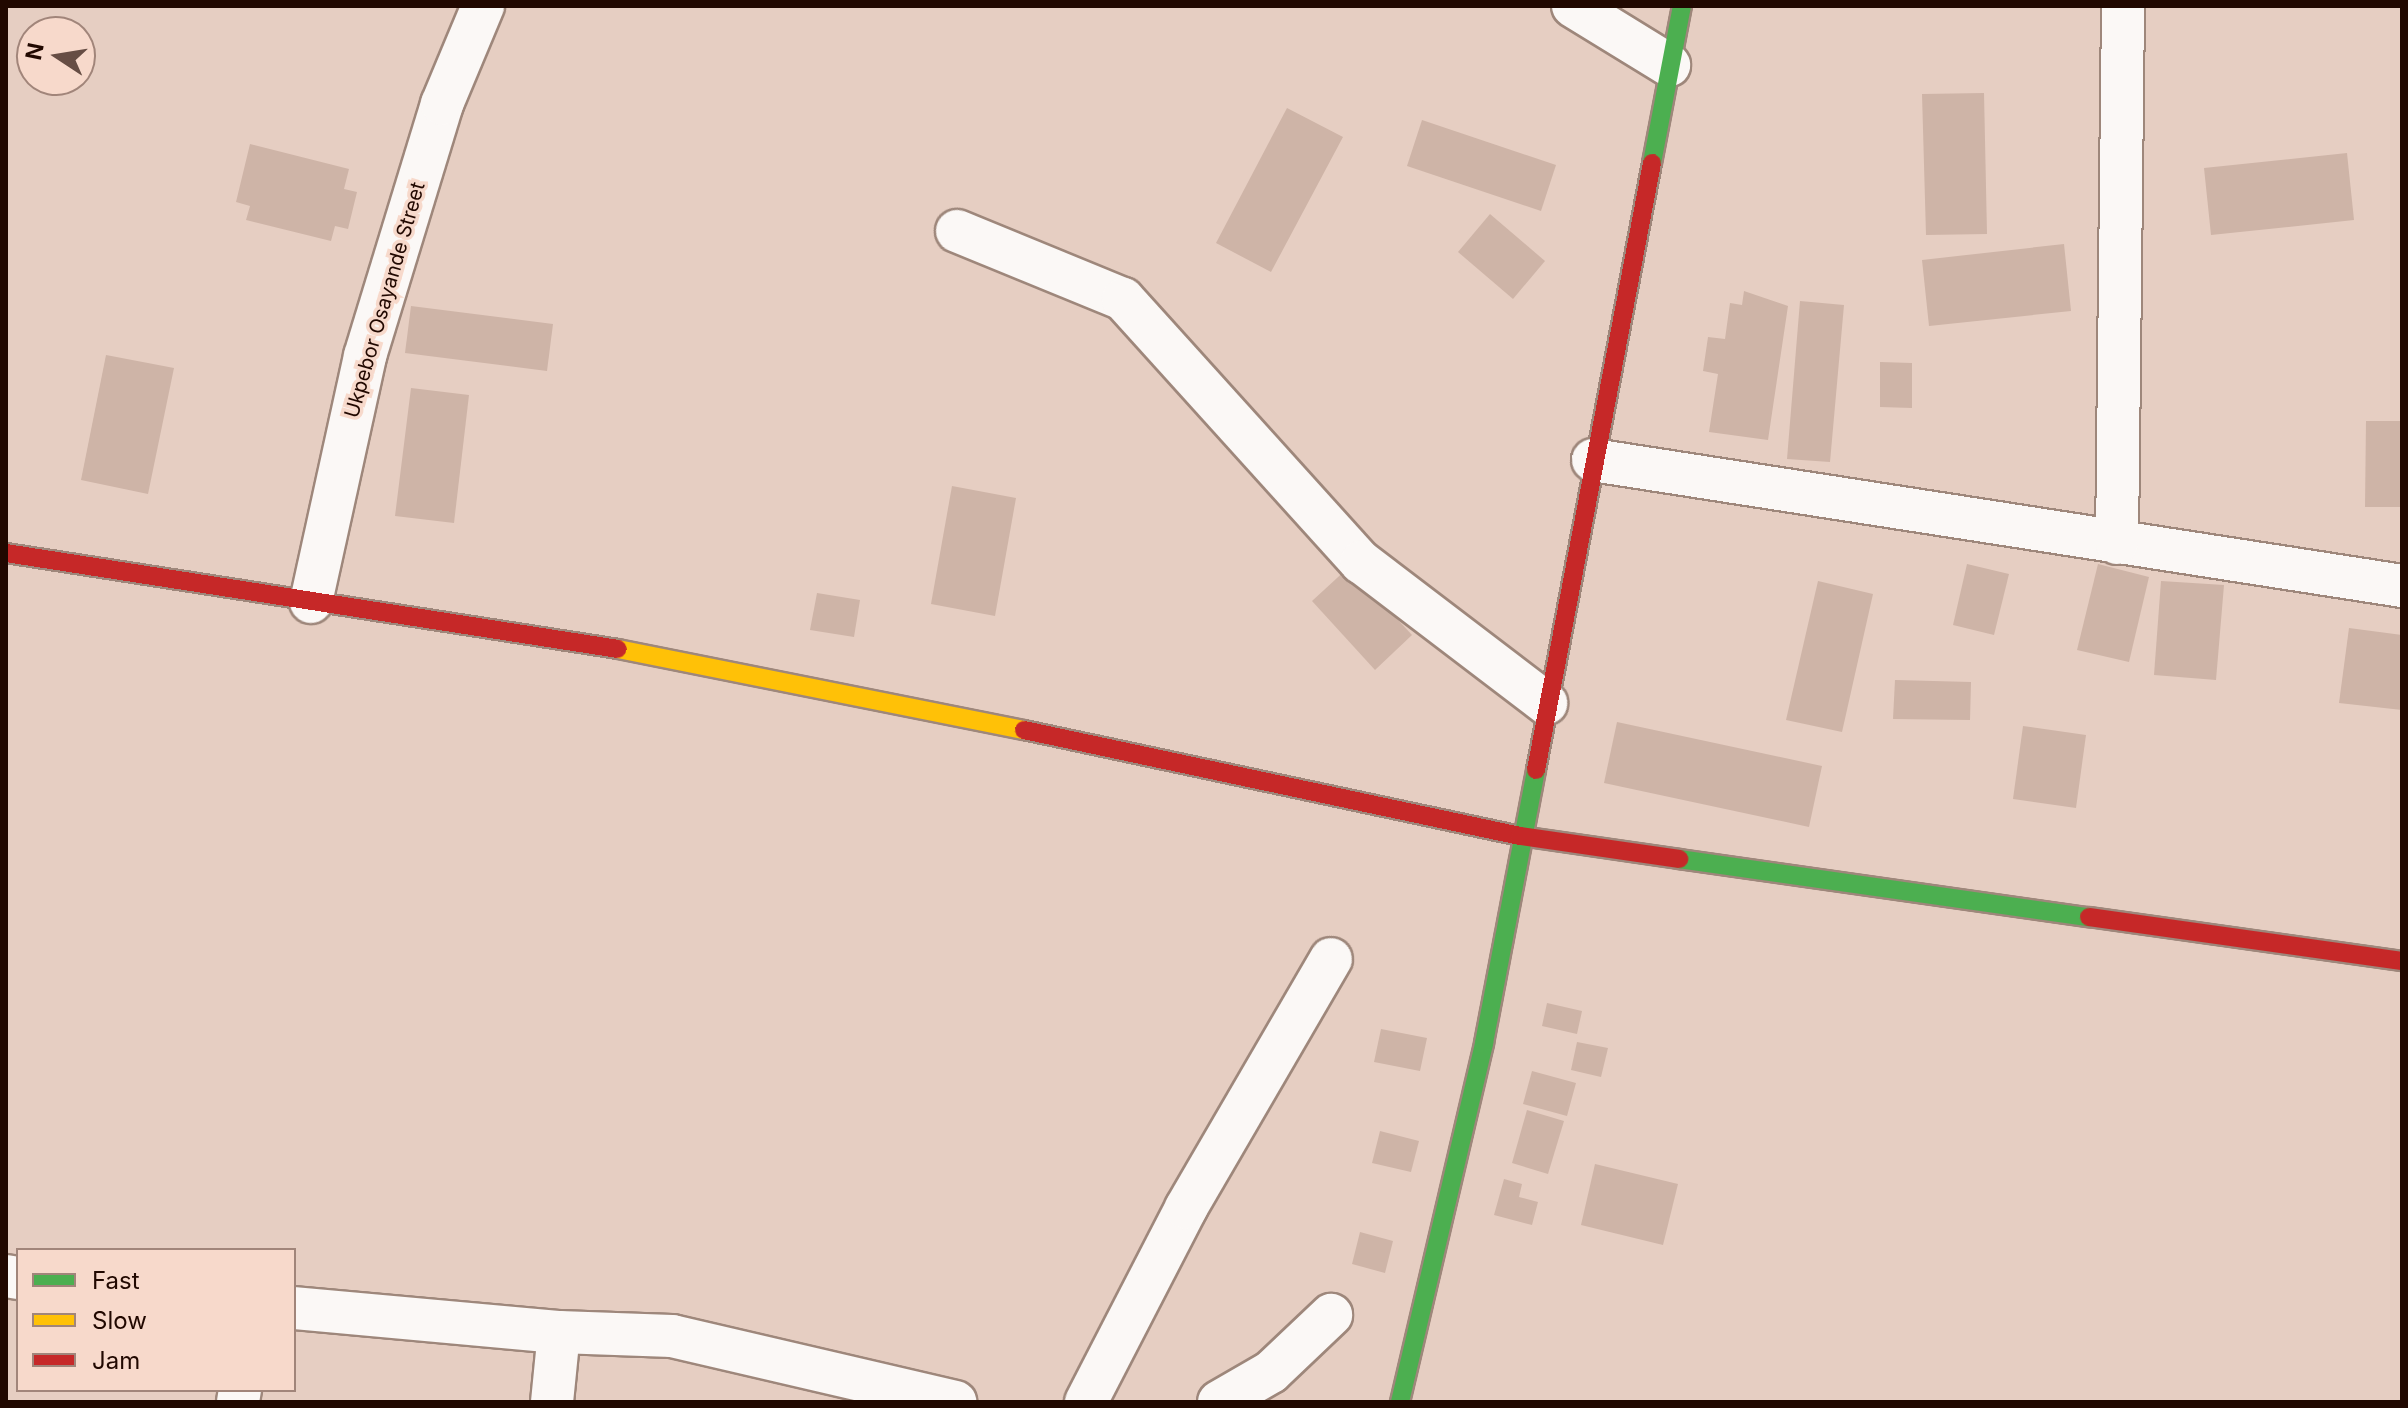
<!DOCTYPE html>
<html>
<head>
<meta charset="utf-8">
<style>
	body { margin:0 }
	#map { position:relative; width:2408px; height:1408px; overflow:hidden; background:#e6cec2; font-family:Inter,sans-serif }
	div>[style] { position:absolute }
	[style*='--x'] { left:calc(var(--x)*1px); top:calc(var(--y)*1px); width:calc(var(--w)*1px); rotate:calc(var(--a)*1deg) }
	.building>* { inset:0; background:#ceb4a7 }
	.roads { filter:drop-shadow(2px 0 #9e877b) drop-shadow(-2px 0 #9e877b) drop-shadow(0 2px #9e877b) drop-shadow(0 -2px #9e877b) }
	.street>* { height:42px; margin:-21px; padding:0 21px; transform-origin:21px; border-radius:21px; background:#fbf8f6 }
	.fast>* { height:18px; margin:-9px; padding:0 9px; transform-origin:9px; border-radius:9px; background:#4caf50 }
	.slow>* { height:18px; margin:-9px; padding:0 9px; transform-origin:9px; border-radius:9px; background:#ffc107 }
	.jam>* { height:18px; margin:-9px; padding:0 9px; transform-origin:9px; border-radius:9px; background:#c62828 }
	span { translate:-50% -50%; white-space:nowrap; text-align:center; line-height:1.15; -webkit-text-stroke:7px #f7d9cb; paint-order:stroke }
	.street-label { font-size:20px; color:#210800 }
	.frame { position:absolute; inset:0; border:8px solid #210800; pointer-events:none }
	.legend { position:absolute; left:16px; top:1248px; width:280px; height:144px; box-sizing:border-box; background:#f7d9cb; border:2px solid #a1857a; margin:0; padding:10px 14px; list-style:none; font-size:24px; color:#210800 }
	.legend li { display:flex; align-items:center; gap:16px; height:40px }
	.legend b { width:40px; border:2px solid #a1857a }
	.north { position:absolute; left:16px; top:16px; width:80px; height:80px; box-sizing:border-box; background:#f7d9cb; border:2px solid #a1857a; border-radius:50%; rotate:282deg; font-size:22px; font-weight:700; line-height:32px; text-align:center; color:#210800 }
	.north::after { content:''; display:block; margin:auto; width:28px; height:36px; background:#664d44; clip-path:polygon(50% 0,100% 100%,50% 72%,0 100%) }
</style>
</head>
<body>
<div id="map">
	<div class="building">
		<i style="clip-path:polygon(1984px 93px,1987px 234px,1926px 235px,1922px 94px)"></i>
		<i style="clip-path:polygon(1287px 108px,1343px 137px,1271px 272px,1216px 243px)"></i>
		<i style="clip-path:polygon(1422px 120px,1556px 165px,1541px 211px,1407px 166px)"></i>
		<i style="clip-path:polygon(250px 144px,349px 169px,344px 189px,357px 192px,348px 229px,335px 226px,331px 241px,246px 220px,250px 206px,236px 202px)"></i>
		<i style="clip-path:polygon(2347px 153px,2354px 220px,2211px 235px,2204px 168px)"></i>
		<i style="clip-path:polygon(1490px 214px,1545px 261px,1513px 299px,1458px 252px)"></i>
		<i style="clip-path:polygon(2064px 244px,2071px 311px,1929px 326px,1922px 260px)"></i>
		<i style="clip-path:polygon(1744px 291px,1788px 306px,1768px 440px,1709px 432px,1718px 374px,1703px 371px,1708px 337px,1725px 339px,1730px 303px,1742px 305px)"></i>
		<i style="clip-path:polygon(1800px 301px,1844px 305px,1830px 462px,1787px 459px)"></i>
		<i style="clip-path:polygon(411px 306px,553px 324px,547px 371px,405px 353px)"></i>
		<i style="clip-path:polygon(106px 355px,174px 368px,148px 494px,81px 480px)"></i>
		<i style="clip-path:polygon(1880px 362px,1912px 363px,1912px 408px,1880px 407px)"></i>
		<i style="clip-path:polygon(411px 388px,469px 395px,454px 523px,395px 516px)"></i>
		<i style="clip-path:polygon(2366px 421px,2402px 421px,2402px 507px,2365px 507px)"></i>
		<i style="clip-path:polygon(952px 486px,1016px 498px,995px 616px,931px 604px)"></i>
		<i style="clip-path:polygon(1967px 564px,2009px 574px,1994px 635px,1953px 625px)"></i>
		<i style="clip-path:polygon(2098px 564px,2149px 577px,2129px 662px,2077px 650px)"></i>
		<i style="clip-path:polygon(1349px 567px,1412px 635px,1375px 670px,1312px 601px)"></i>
		<i style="clip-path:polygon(1818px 581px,1873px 594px,1842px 732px,1786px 720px)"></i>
		<i style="clip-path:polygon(2161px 581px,2224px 585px,2216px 680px,2154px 675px)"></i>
		<i style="clip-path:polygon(817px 593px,860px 600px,854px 637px,810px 630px)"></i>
		<i style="clip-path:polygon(2349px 628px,2402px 635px,2402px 710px,2339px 703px)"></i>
		<i style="clip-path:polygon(1895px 680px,1971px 682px,1970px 720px,1893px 719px)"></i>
		<i style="clip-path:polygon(1617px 722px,1822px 766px,1809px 827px,1604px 783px)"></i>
		<i style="clip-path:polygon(2023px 726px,2086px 735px,2076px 808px,2013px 799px)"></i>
		<i style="clip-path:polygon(1547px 1003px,1582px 1011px,1577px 1034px,1542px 1026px)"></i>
		<i style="clip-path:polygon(1381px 1029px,1427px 1038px,1420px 1071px,1374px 1062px)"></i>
		<i style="clip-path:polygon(1577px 1042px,1608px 1048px,1601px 1077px,1571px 1070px)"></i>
		<i style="clip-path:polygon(1532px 1071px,1576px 1083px,1567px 1116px,1523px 1104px)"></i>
		<i style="clip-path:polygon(1527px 1110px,1564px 1121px,1548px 1174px,1512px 1163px)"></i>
		<i style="clip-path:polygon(1380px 1131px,1419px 1141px,1411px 1172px,1372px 1163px)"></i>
		<i style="clip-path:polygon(1595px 1164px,1678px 1184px,1663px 1245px,1581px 1225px)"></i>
		<i style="clip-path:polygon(1504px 1179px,1522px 1184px,1519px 1197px,1538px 1202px,1532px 1225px,1494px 1215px)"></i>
		<i style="clip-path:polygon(1360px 1232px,1393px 1241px,1385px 1273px,1352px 1264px)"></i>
	</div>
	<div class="roads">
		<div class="street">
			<i style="--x:1573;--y:6;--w:113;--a:31.6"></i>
			<i style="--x:957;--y:231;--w:179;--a:22.3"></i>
			<i style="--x:1123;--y:299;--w:355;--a:47.9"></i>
			<i style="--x:1361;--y:562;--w:233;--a:37.3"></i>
			<i style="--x:1593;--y:460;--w:819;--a:8.85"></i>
			<i style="--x:2117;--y:543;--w:537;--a:-89.36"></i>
			<i style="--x:311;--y:602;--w:252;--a:-77.6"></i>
			<i style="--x:365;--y:356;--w:264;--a:-73"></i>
			<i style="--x:442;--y:104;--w:106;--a:-67.3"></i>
			<i style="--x:6;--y:1276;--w:12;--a:9"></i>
			<i style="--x:294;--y:1308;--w:266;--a:5.2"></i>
			<i style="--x:238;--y:1402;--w:12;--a:-81"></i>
			<i style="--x:552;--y:1402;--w:70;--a:-84.3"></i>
			<i style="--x:559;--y:1332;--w:113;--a:2"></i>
			<i style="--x:672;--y:1336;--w:291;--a:13.1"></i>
			<i style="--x:1086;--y:1402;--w:218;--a:-62.7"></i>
			<i style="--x:1186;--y:1208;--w:288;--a:-59.8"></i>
			<i style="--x:1219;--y:1402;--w:60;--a:-30"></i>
			<i style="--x:1271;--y:1372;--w:83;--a:-43.5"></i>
		</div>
		<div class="fast">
			<i style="--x:1652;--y:163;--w:160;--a:-79.2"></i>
			<i style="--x:1679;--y:859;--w:414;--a:8.1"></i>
			<i style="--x:1400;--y:1402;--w:369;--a:-76.8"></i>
			<i style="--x:1484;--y:1043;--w:278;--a:-79.2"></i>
		</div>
		<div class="slow">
			<i style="--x:618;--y:649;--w:414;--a:11.3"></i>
		</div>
		<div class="jam">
			<i style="--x:6;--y:553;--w:619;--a:8.91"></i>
			<i style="--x:1024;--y:730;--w:507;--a:12.06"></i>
			<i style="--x:1520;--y:836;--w:161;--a:8.2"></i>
			<i style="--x:1536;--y:770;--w:618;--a:-79.18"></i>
			<i style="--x:2089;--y:917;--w:316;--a:8"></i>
		</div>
	</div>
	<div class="street-label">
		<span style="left:385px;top:300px;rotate:-74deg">Ukpebor Osayande Street</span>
	</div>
	<div class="frame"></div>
	<ul class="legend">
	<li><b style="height:10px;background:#4caf50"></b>Fast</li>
	<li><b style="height:10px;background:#ffc107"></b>Slow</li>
	<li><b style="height:10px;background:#c62828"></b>Jam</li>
	</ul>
	<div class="north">N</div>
</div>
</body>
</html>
